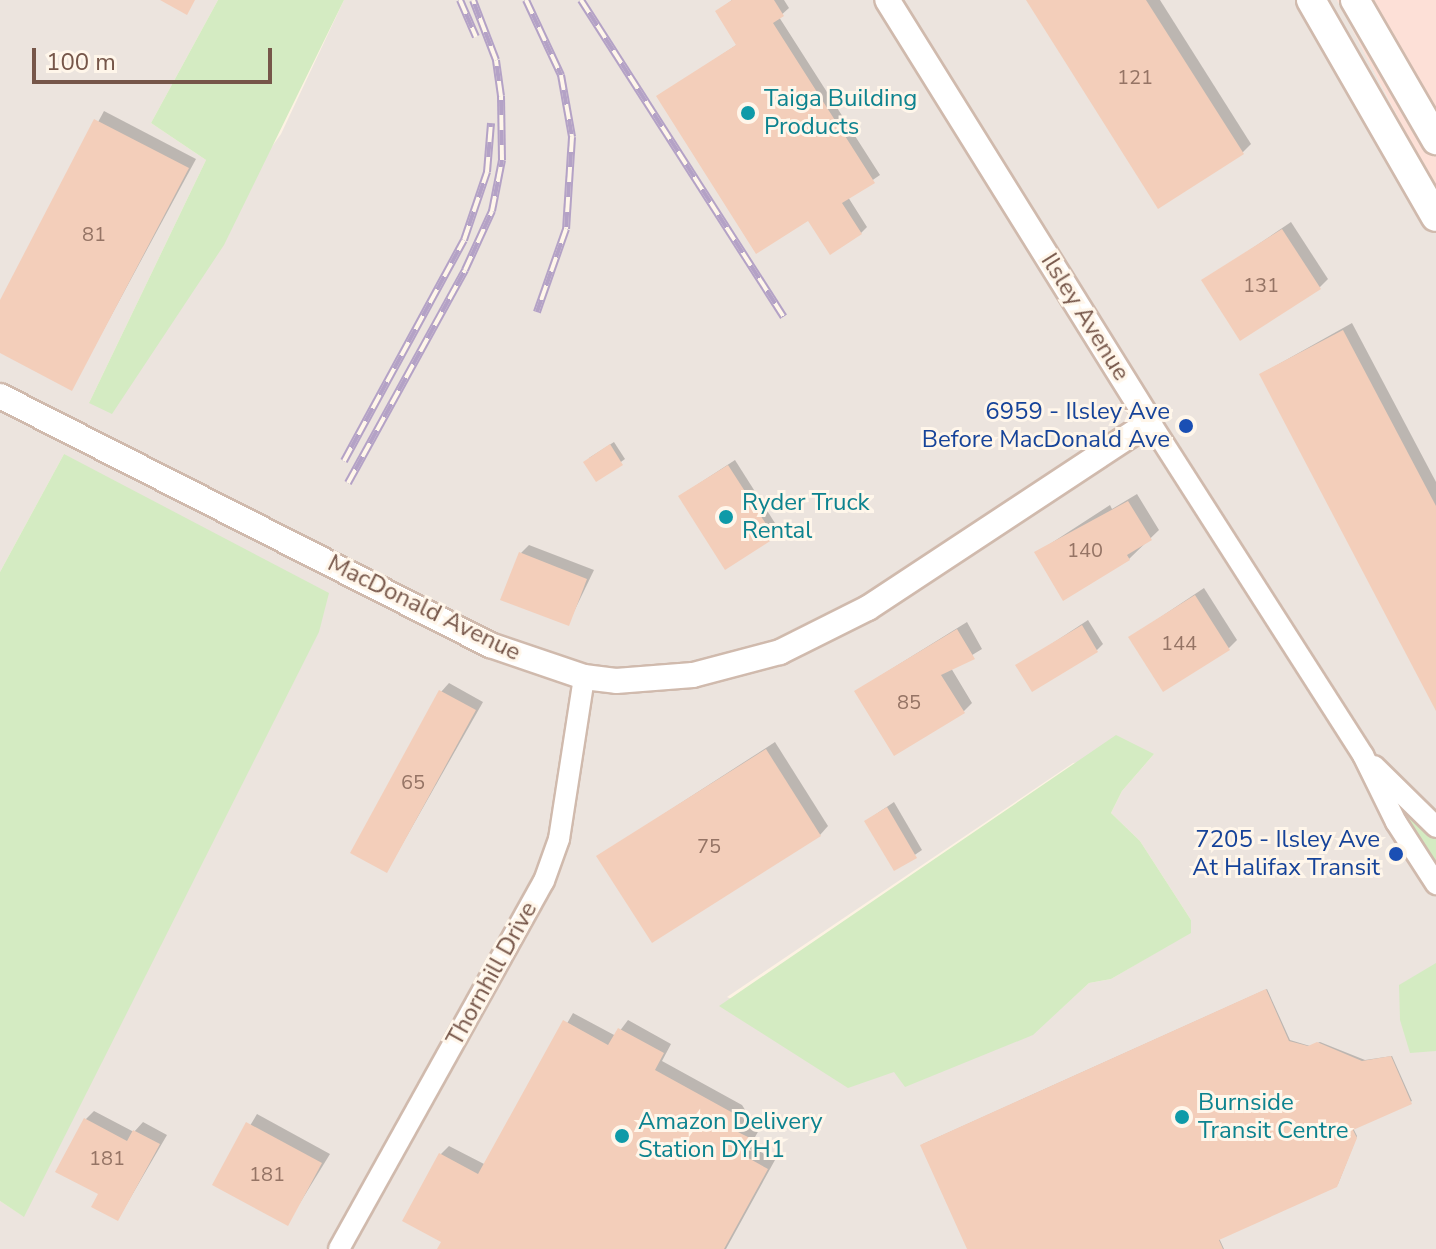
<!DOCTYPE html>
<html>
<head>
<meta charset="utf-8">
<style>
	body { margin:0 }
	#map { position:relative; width:1436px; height:1249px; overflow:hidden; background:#fdf2e3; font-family:"Nunito Sans",sans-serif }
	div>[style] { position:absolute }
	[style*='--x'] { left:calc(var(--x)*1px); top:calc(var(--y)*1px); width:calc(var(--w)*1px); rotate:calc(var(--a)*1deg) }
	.commercial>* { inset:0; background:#fde0d7 }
	.industrial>* { inset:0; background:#ece4de }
	.green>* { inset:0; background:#d4ebc2 }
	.shadow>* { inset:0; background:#0003 }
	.building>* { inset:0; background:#f3ceba }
	.roads { filter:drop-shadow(2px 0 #d0baad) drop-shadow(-2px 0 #d0baad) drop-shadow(0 2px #d0baad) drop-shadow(0 -2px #d0baad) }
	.minor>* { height:20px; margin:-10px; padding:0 10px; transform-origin:10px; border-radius:10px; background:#fff }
	.tertiary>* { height:24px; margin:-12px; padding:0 12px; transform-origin:12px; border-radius:12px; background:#fff }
	.secondary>* { height:28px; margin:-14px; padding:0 14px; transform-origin:14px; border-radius:14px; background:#fff }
	.rail>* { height:8px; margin-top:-4px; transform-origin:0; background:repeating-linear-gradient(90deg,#fff6ea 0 15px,#b4a2c6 0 30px); box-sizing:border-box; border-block:2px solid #b4a2c6 }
	.dots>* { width:22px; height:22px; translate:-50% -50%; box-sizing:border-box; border:4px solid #fff6ea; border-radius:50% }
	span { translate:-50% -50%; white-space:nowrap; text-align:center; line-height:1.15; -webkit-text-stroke:6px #fff6ea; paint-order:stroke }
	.number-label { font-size:20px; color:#957465 }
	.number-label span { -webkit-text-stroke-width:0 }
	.culture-label { font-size:24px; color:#0d838f }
	.left { translate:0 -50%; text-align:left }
	.street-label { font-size:24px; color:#765649 }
	.transit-label { font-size:24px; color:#164399 }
	.right { translate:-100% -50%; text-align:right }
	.scale { position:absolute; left:32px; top:48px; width:240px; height:36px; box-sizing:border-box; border:4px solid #765649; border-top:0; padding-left:10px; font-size:24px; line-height:28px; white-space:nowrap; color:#765649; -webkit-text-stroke:6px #fff6ea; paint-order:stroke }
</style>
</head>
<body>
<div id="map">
	<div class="commercial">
		<i style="clip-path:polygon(1337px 0,1436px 0,1436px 191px)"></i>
	</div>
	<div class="industrial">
		<i style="clip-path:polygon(evenodd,0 0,218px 0,151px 123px,206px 160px,89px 403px,281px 134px,344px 0,1337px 0,1436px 191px,1436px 1249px,0 1249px,0 1201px,23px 1216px,64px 454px,0 572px,0 0,1154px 754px,1122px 791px,1111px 813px,1140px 841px,1191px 920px,1191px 932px,1111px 979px,1089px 983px,1032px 1035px,895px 1071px,727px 997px,1073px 763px,1154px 754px)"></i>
	</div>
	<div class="green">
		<i style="clip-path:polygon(218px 0,344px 0,224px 245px,112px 414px,89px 403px,206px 160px,151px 123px)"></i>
		<i style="clip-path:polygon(64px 454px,329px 593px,319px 632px,24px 1217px,0 1201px,0 572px)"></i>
		<i style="clip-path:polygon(1116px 735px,1154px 754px,1122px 791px,1111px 813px,1140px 841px,1191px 920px,1191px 933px,1111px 979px,1089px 983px,1033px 1035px,905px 1087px,894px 1072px,848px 1088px,719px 1006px)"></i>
		<i style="clip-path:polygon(1407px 810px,1436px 837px,1436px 867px,1403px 814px)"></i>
		<i style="clip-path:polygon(1436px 963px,1436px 1051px,1410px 1053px,1400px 1020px,1399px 985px)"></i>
	</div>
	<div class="shadow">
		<i style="clip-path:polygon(732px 0,784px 0,789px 8px,779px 17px,880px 175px,848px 197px,867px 227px,861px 233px,809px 218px,658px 97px,738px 44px,717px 12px)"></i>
		<i style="clip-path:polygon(1028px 0,1160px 0,1251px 144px,1242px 153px)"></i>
		<i style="clip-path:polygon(104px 111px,196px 159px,72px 388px,0 351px,0 304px)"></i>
		<i style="clip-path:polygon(1291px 222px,1328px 279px,1319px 288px,1204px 281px)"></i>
		<i style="clip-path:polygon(1352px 323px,1436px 482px,1436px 707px,1261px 374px)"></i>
		<i style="clip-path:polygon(614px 442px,625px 459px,597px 479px,589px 458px)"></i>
		<i style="clip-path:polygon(735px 460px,780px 531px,773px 537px,680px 496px)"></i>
		<i style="clip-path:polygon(1137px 494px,1159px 530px,1129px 559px,1036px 553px,1110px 505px,1112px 509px)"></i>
		<i style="clip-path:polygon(529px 545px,594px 570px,568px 624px,521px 553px)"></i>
		<i style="clip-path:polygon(1204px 588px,1237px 640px,1229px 648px,1131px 637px)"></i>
		<i style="clip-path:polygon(1088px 620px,1103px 644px,1097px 650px,1018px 666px)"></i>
		<i style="clip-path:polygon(967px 622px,982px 649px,951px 668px,972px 703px,964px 711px,856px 691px)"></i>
		<i style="clip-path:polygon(449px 683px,483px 702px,387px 871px,441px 692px)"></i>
		<i style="clip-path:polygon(775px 742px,828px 826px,820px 835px,599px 856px)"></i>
		<i style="clip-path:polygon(894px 802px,922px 850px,894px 869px,866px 821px)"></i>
		<i style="clip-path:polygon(1267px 989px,1290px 1040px,1310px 1046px,1320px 1042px,1365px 1060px,1392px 1056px,1412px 1101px,1353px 1128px,1357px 1136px,1338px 1184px,1219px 1238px,1224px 1249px,969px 1249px,923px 1144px)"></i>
		<i style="clip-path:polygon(573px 1013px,616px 1036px,628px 1020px,671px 1044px,662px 1061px,742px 1105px,749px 1116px,745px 1123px,759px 1130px,750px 1146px,775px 1160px,726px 1249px,440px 1249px,444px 1241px,441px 1154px,449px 1146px,486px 1165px)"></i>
		<i style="clip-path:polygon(94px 1111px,134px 1132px,143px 1122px,167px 1135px,118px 1219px,100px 1194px,86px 1119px)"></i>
		<i style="clip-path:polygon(257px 1114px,330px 1154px,287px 1224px,215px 1184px)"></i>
	</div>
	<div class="building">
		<i style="clip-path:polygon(160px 0,195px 0,187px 15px)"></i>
		<i style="clip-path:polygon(732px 0,774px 0,784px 16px,773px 23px,875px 183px,842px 203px,862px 234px,830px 255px,808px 221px,756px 254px,656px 96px,736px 45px,715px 11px)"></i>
		<i style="clip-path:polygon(1026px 0,1146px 0,1244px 154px,1158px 209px)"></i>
		<i style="clip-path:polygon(94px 119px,189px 168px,72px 391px,0 353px,0 300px)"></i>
		<i style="clip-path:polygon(1282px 229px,1321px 289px,1240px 341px,1201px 280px)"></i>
		<i style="clip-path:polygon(1343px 330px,1436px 506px,1436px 711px,1259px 374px)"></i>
		<i style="clip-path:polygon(610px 444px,623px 465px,596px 482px,583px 462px)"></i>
		<i style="clip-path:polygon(728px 465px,775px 538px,725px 570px,678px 496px)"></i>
		<i style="clip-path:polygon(1128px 501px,1152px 540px,1127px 555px,1130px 560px,1063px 601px,1034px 552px)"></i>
		<i style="clip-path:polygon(519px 552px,587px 579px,569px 626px,500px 600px)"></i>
		<i style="clip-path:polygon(1195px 595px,1230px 650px,1163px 692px,1128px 637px)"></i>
		<i style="clip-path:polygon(1082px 625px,1098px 652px,1032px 692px,1015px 665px)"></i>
		<i style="clip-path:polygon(957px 629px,975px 659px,941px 675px,965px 713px,894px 756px,854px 691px)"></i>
		<i style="clip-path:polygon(439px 690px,476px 710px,387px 873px,350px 853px)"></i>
		<i style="clip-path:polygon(766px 749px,821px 836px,652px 943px,596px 856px)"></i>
		<i style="clip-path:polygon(887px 807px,917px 858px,894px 871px,864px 821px)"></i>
		<i style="clip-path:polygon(1266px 989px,1289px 1041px,1308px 1046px,1317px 1042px,1362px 1061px,1391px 1056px,1412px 1104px,1353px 1130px,1357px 1138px,1337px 1187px,1219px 1240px,1223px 1249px,967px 1249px,920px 1145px)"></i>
		<i style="clip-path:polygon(563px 1020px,608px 1045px,618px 1028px,664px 1053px,655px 1070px,733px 1113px,742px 1126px,738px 1132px,752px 1139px,743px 1155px,768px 1169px,724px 1249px,437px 1249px,441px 1242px,402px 1221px,439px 1153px,478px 1174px)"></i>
		<i style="clip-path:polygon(84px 1118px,127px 1141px,133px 1130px,160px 1144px,118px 1221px,91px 1207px,98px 1194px,55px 1172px)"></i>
		<i style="clip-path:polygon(246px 1122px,322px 1163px,288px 1226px,212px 1185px)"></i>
	</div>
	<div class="roads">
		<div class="minor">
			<i style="--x:1150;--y:422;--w:395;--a:57.4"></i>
			<i style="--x:1363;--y:755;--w:75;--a:63.8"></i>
			<i style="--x:1396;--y:822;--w:74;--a:57.2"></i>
			<i style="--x:1374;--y:766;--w:87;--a:44.5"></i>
			<i style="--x:339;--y:1249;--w:421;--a:-60.9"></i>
			<i style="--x:544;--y:881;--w:45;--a:-70.3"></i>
			<i style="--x:559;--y:839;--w:164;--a:-81.2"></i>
		</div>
		<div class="tertiary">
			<i style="--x:0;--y:396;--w:550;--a:26.94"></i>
			<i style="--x:490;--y:645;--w:99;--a:18.8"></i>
			<i style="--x:584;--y:677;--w:32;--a:7"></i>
			<i style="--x:616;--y:681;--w:77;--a:-4.5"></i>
			<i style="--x:693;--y:675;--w:90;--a:-14.8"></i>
			<i style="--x:780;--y:652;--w:98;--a:-26.6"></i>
			<i style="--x:868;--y:608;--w:338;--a:-33.4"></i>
			<i style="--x:1150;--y:422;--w:497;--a:-121.9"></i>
		</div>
		<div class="secondary">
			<i style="--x:1311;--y:0;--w:250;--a:60.1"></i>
			<i style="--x:1355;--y:0;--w:162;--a:59.9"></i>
		</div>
	</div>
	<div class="rail">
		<i style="--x:460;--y:0;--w:40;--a:66.6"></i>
		<i style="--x:526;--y:0;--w:83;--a:65"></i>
		<i style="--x:561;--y:75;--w:63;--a:79.9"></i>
		<i style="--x:572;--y:137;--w:92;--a:93.7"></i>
		<i style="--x:566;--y:229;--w:88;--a:109.3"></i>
		<i style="--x:581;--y:0;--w:376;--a:57.4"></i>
		<i style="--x:344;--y:461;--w:251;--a:-61.5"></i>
		<i style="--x:464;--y:240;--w:72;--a:-71.3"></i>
		<i style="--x:487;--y:172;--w:49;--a:-85.3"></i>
		<i style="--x:348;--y:483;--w:243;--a:-61.2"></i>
		<i style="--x:465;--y:270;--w:65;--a:-65.4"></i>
		<i style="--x:492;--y:211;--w:52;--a:-78.9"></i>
		<i style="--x:502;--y:160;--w:64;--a:-90.9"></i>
		<i style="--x:501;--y:96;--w:36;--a:-98"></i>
		<i style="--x:496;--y:60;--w:64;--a:-111"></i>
	</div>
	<div class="dots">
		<i style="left:748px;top:113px;background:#0f9aa8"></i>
		<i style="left:1186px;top:426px;background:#1a4fb4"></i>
		<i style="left:726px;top:517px;background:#0f9aa8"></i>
		<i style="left:1396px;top:854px;background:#1a4fb4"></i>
		<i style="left:1182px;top:1117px;background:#0f9aa8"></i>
		<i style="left:622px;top:1136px;background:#0f9aa8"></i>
	</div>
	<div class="number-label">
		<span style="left:1135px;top:77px">121</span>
		<span style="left:94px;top:234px">81</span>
		<span style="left:1261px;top:285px">131</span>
		<span style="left:1085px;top:550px">140</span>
		<span style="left:1179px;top:643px">144</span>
		<span style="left:909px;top:702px">85</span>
		<span style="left:413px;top:782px">65</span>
		<span style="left:709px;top:846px">75</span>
		<span style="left:107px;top:1158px">181</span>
		<span style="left:267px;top:1174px">181</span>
	</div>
	<div class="culture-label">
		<span class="left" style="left:764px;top:113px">Taiga Building<br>Products</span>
		<span class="left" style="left:742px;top:517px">Ryder Truck<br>Rental</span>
		<span class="left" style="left:1198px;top:1117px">Burnside<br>Transit Centre</span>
		<span class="left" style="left:638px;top:1136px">Amazon Delivery<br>Station DYH1</span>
	</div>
	<div class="street-label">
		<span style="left:1085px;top:317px;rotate:58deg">Ilsley Avenue</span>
		<span style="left:424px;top:608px;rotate:26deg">MacDonald Avenue</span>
		<span style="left:492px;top:974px;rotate:-61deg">Thornhill Drive</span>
	</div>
	<div class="transit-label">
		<span class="right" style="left:1170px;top:426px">6959 - Ilsley Ave<br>Before MacDonald Ave</span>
		<span class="right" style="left:1380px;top:854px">7205 - Ilsley Ave<br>At Halifax Transit</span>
	</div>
	<div class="scale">100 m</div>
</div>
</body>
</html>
